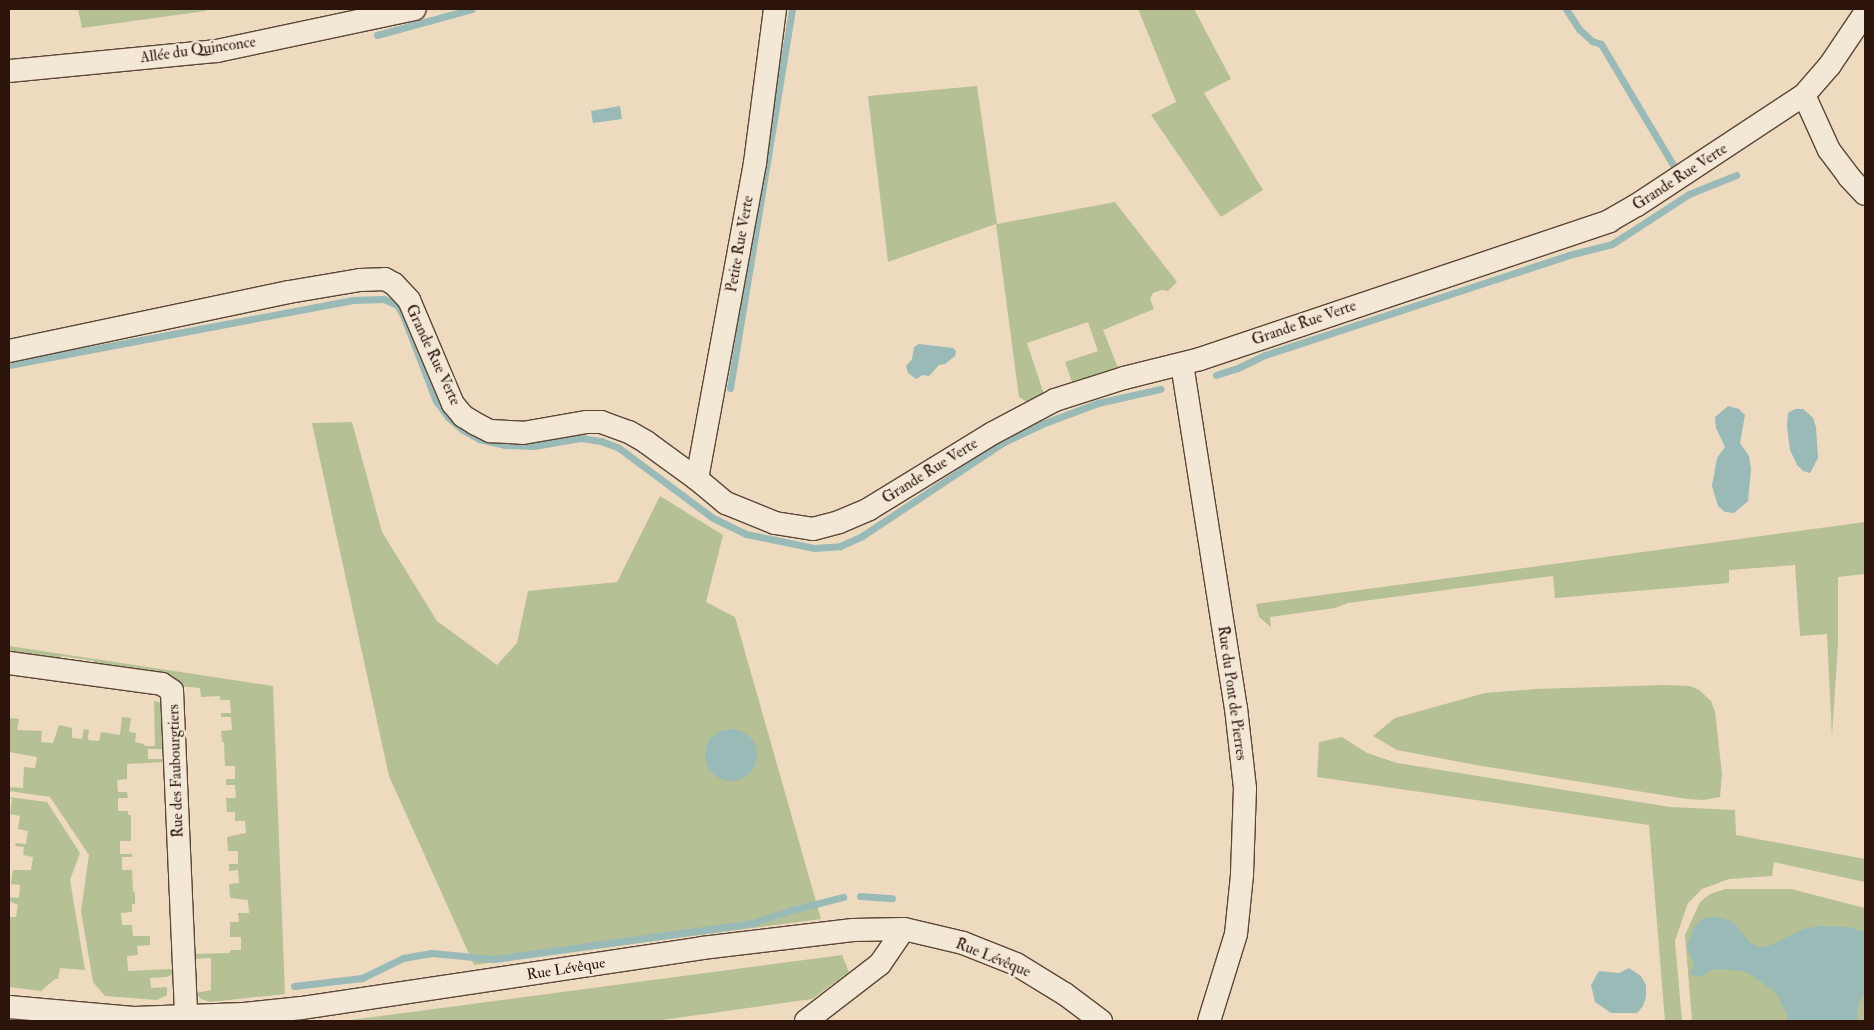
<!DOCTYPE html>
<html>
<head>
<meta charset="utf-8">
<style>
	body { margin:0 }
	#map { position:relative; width:1874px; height:1030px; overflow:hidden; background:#eddabf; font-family:"IM FELL Double Pica",serif }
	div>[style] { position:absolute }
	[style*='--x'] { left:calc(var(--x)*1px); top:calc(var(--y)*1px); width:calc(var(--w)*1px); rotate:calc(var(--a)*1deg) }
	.green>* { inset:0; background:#b5c094 }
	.water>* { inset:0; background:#9abab8 }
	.round { border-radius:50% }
	.stream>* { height:7px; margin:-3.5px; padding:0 3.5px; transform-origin:3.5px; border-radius:3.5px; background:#9abab8 }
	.roads { filter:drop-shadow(1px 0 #5c4637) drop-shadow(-1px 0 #5c4637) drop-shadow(0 1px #5c4637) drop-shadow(0 -1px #5c4637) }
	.minor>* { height:22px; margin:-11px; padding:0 11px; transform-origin:11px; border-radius:11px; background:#f3e7d5 }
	span { translate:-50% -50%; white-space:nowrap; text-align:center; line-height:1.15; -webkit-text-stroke:4.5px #f3e7d5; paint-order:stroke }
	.street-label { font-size:15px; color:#2c140a }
	.frame { position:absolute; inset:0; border:10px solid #2c140a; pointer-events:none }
</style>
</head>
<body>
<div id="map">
	<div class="green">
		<i style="clip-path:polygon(78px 9px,205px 9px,206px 11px,82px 28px)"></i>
		<i style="clip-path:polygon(1138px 9px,1194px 9px,1231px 79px,1204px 93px,1263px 190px,1221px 217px,1151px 115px,1176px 102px)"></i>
		<i style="clip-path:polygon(977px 86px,997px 224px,1115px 202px,1177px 282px,1168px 291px,1162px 290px,1153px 293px,1150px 299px,1154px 309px,1103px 330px,1119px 370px,1073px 385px,1065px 362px,1098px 351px,1088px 322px,1027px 343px,1045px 397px,1030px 404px,1019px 397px,996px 224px,888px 262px,868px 96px)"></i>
		<i style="clip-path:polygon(352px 422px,382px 532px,437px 621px,497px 665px,517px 643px,528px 591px,617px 582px,660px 496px,723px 535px,706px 602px,735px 617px,821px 919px,474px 965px,389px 776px,312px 423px)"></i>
		<i style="clip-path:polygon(1865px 522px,1865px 574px,1838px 577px,1838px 644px,1832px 736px,1827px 634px,1800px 636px,1795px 565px,1729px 570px,1729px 583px,1555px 598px,1553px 576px,1528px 579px,1348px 603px,1335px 608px,1270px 617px,1271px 627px,1259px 617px,1256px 604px)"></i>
		<i style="clip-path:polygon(9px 646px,273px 686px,285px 994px,210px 1002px,201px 999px,196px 993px,211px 990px,211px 958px,194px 959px,194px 954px,230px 953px,230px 950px,241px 950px,241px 937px,230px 937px,230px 922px,239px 922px,238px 913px,249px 913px,248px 900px,230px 898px,229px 884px,239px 883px,238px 870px,229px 871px,229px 864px,238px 864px,238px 851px,228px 851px,227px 837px,246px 833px,245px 821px,235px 821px,235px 812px,227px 812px,226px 798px,236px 798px,235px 785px,226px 785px,226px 779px,235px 779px,235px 766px,225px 766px,224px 742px,222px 742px,221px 731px,232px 730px,231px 717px,221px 717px,221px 713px,231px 713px,230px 700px,220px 700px,220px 696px,201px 697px,200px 688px,179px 686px,96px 668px,94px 661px,62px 656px,57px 662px,9px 656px)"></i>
		<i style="clip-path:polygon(1663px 685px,1690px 686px,1699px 690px,1711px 701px,1715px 712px,1722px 774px,1720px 797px,1703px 800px,1687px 799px,1476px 765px,1397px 750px,1373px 736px,1395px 718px,1485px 693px,1536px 689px)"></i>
		<i style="clip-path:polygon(154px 701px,159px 702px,163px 711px,164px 749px,148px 749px,148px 759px,165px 759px,165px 762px,127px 764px,127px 779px,117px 780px,118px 792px,127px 792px,128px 798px,118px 798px,118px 811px,128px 811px,128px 815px,131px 815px,131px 841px,120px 841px,120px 854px,132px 854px,132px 857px,122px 857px,122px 870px,132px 870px,133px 891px,135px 892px,135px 904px,132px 904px,132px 912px,121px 913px,122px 925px,132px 925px,133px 936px,150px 936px,150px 945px,137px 946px,138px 955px,127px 956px,128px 971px,172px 969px,173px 974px,167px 977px,150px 978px,151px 988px,167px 987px,167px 995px,157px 1000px,105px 996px,93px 982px,81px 911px,89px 855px,50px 797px,9px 791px,9px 787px,23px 788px,24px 767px,35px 768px,37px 757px,9px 752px,9px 718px,19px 719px,17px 730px,42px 731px,41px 742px,53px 743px,59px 725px,72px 728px,72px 738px,82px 739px,84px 729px,89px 730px,88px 740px,99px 741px,101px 732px,120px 735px,122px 717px,131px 718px,129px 732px,136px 733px,135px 742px,144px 744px,145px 746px,155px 746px)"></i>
		<i style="clip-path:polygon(1342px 737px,1367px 753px,1397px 763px,1670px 807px,1735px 810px,1736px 835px,1865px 859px,1865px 882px,1774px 862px,1772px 876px,1729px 879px,1702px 889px,1688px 903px,1675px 941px,1682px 1021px,1665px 1021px,1649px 825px,1317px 777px,1319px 742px)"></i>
		<i style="clip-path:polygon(9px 797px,47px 802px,80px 853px,70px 880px,85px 970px,60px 968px,58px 979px,55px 979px,41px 991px,9px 987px,9px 917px,16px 917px,18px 905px,9px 901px,9px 897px,19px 898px,20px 885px,11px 884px,13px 870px,31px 870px,33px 857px,23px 855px,24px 847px,15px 846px,16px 843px,26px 844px,28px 831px,18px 829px,20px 816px,10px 814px,12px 799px)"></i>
		<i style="clip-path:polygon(1725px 889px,1791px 889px,1865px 908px,1865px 1021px,1692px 1021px,1685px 935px,1700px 902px,1710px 894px)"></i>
		<i style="clip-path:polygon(842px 955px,849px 972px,812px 999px,655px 1021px,343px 1021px)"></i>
	</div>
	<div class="water">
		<i style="clip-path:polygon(620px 106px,622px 119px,593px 123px,591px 111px)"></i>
		<i style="clip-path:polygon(919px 344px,953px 348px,956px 351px,955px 356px,945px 364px,939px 365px,929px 376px,923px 375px,916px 379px,908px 373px,906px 366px,912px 359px,914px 347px)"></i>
		<i style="clip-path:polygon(1728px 406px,1739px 409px,1745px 415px,1740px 443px,1749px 456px,1751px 469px,1748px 501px,1734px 513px,1725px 512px,1718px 506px,1712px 486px,1717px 458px,1725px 447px,1716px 428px,1715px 417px)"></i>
		<i style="clip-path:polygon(1795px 409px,1803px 409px,1809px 414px,1813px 418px,1816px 427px,1818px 458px,1810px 473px,1803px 471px,1797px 465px,1790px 450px,1787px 427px,1788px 413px)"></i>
		<i class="round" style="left:705px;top:729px;width:52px;height:52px"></i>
		<i style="clip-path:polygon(1713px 917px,1723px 918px,1733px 922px,1751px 943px,1759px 947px,1768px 946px,1803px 929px,1819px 926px,1849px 927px,1865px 932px,1865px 994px,1858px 1004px,1857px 1021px,1787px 1021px,1787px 1014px,1776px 993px,1756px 978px,1742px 971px,1723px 969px,1711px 970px,1701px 977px,1690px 974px,1694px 965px,1687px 948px,1694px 927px,1702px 919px)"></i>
		<i style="clip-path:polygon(1629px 968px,1641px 976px,1646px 985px,1646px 997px,1643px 1006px,1637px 1013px,1611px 1013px,1595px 1002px,1591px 985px,1599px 971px,1619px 973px)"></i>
	</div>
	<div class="stream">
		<i style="--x:1566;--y:9;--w:24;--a:57"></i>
		<i style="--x:1579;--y:29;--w:18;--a:43"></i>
		<i style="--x:1592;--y:41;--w:9;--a:18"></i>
		<i style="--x:1601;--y:44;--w:141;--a:59.2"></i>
		<i style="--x:377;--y:35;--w:98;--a:-15.3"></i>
		<i style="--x:9;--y:365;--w:349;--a:-10.7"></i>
		<i style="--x:352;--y:300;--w:32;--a:-2"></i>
		<i style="--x:384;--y:299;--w:14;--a:25"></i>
		<i style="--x:397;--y:305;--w:12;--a:59"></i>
		<i style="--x:403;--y:315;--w:92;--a:69"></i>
		<i style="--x:436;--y:401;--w:20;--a:53"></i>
		<i style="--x:448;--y:417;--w:20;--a:41"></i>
		<i style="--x:463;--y:430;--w:18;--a:29"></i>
		<i style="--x:479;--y:439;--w:28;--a:13"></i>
		<i style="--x:506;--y:445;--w:28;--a:2"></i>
		<i style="--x:534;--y:446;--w:48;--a:-9.7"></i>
		<i style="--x:581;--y:438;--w:20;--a:9"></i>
		<i style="--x:601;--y:441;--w:19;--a:21"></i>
		<i style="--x:619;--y:448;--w:117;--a:36.7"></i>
		<i style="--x:713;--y:518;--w:37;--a:26"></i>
		<i style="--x:746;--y:534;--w:69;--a:11.6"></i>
		<i style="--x:814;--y:548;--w:26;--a:-4"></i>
		<i style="--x:840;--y:546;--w:24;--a:-24"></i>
		<i style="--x:862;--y:536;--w:170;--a:-33.5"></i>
		<i style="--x:1004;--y:442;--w:42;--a:-25.3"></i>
		<i style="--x:1042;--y:424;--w:60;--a:-20.6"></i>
		<i style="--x:1098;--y:403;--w:64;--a:-12.7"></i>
		<i style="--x:1216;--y:375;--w:23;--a:-18"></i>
		<i style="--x:1238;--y:368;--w:30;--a:-26"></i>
		<i style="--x:1265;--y:355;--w:320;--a:-18.2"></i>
		<i style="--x:1569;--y:255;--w:44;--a:-14.3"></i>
		<i style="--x:1612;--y:244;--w:92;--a:-33"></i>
		<i style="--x:1689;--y:194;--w:51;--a:-22"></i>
		<i style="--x:730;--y:388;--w:384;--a:-80.7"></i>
		<i style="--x:860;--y:896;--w:32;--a:4"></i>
		<i style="--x:294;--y:986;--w:68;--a:-6.7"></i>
		<i style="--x:362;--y:978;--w:46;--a:-26"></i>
		<i style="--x:403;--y:958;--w:29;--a:-10"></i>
		<i style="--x:432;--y:953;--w:62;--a:5.5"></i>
		<i style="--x:494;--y:959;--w:260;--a:-7.9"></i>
		<i style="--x:752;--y:923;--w:42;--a:-18"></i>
		<i style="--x:792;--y:910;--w:53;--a:-14.3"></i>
	</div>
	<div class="roads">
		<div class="minor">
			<i style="--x:9;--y:71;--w:209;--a:-5.5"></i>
			<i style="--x:217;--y:51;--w:202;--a:-12"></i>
			<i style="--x:1804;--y:95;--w:60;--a:65.6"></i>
			<i style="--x:1829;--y:150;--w:34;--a:53"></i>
			<i style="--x:1849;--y:177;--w:23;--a:47"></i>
			<i style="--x:9;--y:351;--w:286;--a:-11.9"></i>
			<i style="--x:289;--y:292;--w:72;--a:-9.6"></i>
			<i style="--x:360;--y:280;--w:25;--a:-2"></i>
			<i style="--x:385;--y:279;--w:10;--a:29"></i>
			<i style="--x:394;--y:284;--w:22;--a:47"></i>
			<i style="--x:409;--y:300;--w:113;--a:67.1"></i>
			<i style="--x:453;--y:404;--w:16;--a:50"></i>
			<i style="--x:463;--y:416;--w:15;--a:32"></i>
			<i style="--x:476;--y:424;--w:16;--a:27"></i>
			<i style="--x:490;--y:431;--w:33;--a:3"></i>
			<i style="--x:523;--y:433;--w:65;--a:-9.8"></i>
			<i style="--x:587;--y:422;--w:14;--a:0"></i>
			<i style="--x:601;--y:422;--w:30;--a:20"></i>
			<i style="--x:629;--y:432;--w:20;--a:30"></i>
			<i style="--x:646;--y:442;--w:63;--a:36"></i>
			<i style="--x:697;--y:479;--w:38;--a:40"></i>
			<i style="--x:726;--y:503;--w:53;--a:22.2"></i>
			<i style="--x:775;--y:523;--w:38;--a:9"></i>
			<i style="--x:813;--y:529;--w:27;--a:-15"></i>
			<i style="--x:839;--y:522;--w:33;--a:-23"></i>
			<i style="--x:869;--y:509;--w:145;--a:-31.5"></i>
			<i style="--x:993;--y:433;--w:70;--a:-28"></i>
			<i style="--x:1055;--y:400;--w:72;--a:-17.7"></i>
			<i style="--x:1124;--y:378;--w:78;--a:-14"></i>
			<i style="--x:1200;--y:359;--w:432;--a:-18.6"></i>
			<i style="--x:1609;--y:221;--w:32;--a:-30"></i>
			<i style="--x:1637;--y:205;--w:200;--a:-33.4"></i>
			<i style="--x:1804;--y:95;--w:40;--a:-49"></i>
			<i style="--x:1830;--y:65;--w:63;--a:-56.1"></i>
			<i style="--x:1182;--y:364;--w:348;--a:81.1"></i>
			<i style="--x:1236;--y:708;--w:81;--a:83.6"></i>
			<i style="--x:1245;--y:788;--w:87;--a:92"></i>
			<i style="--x:1242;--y:875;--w:59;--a:95.8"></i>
			<i style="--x:1236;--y:934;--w:91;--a:107.2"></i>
			<i style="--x:697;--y:479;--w:321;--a:-79.6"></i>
			<i style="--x:755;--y:163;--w:155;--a:-82.6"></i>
			<i style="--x:9;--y:663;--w:154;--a:7.8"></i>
			<i style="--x:162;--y:684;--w:12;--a:35"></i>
			<i style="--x:172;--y:691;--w:327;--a:87.5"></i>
			<i style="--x:9;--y:1007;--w:125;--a:5"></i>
			<i style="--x:134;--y:1018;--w:110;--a:-2.1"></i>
			<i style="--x:244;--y:1014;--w:58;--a:-5.9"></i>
			<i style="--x:302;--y:1008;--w:404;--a:-8.5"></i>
			<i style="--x:702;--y:948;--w:152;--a:-6.8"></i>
			<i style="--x:853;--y:930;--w:51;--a:-1.1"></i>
			<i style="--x:904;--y:929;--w:61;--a:13.3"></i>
			<i style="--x:963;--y:943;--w:57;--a:21.6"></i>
			<i style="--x:1016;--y:964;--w:57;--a:31.5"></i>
			<i style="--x:1065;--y:994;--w:45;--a:36.9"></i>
			<i style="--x:806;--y:1021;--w:93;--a:-37.6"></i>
			<i style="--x:880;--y:964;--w:42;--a:-55.6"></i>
		</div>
	</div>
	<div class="street-label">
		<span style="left:198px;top:50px;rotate:-8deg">Allée du Quinconce</span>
		<span style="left:1680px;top:177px;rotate:-33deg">Grande Rue Verte</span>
		<span style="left:740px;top:244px;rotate:-80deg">Petite Rue Verte</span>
		<span style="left:1304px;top:323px;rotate:-19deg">Grande Rue Verte</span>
		<span style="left:433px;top:355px;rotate:65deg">Grande Rue Verte</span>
		<span style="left:930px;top:471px;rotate:-32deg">Grande Rue Verte</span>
		<span style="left:1232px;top:693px;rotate:82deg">Rue du Pont de Pierres</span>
		<span style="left:176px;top:771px;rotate:-92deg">Rue des Faubourgtiers</span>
		<span style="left:993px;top:958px;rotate:22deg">Rue Lévêque</span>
		<span style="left:566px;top:969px;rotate:-9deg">Rue Lévêque</span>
	</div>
	<div class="frame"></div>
</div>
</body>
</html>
